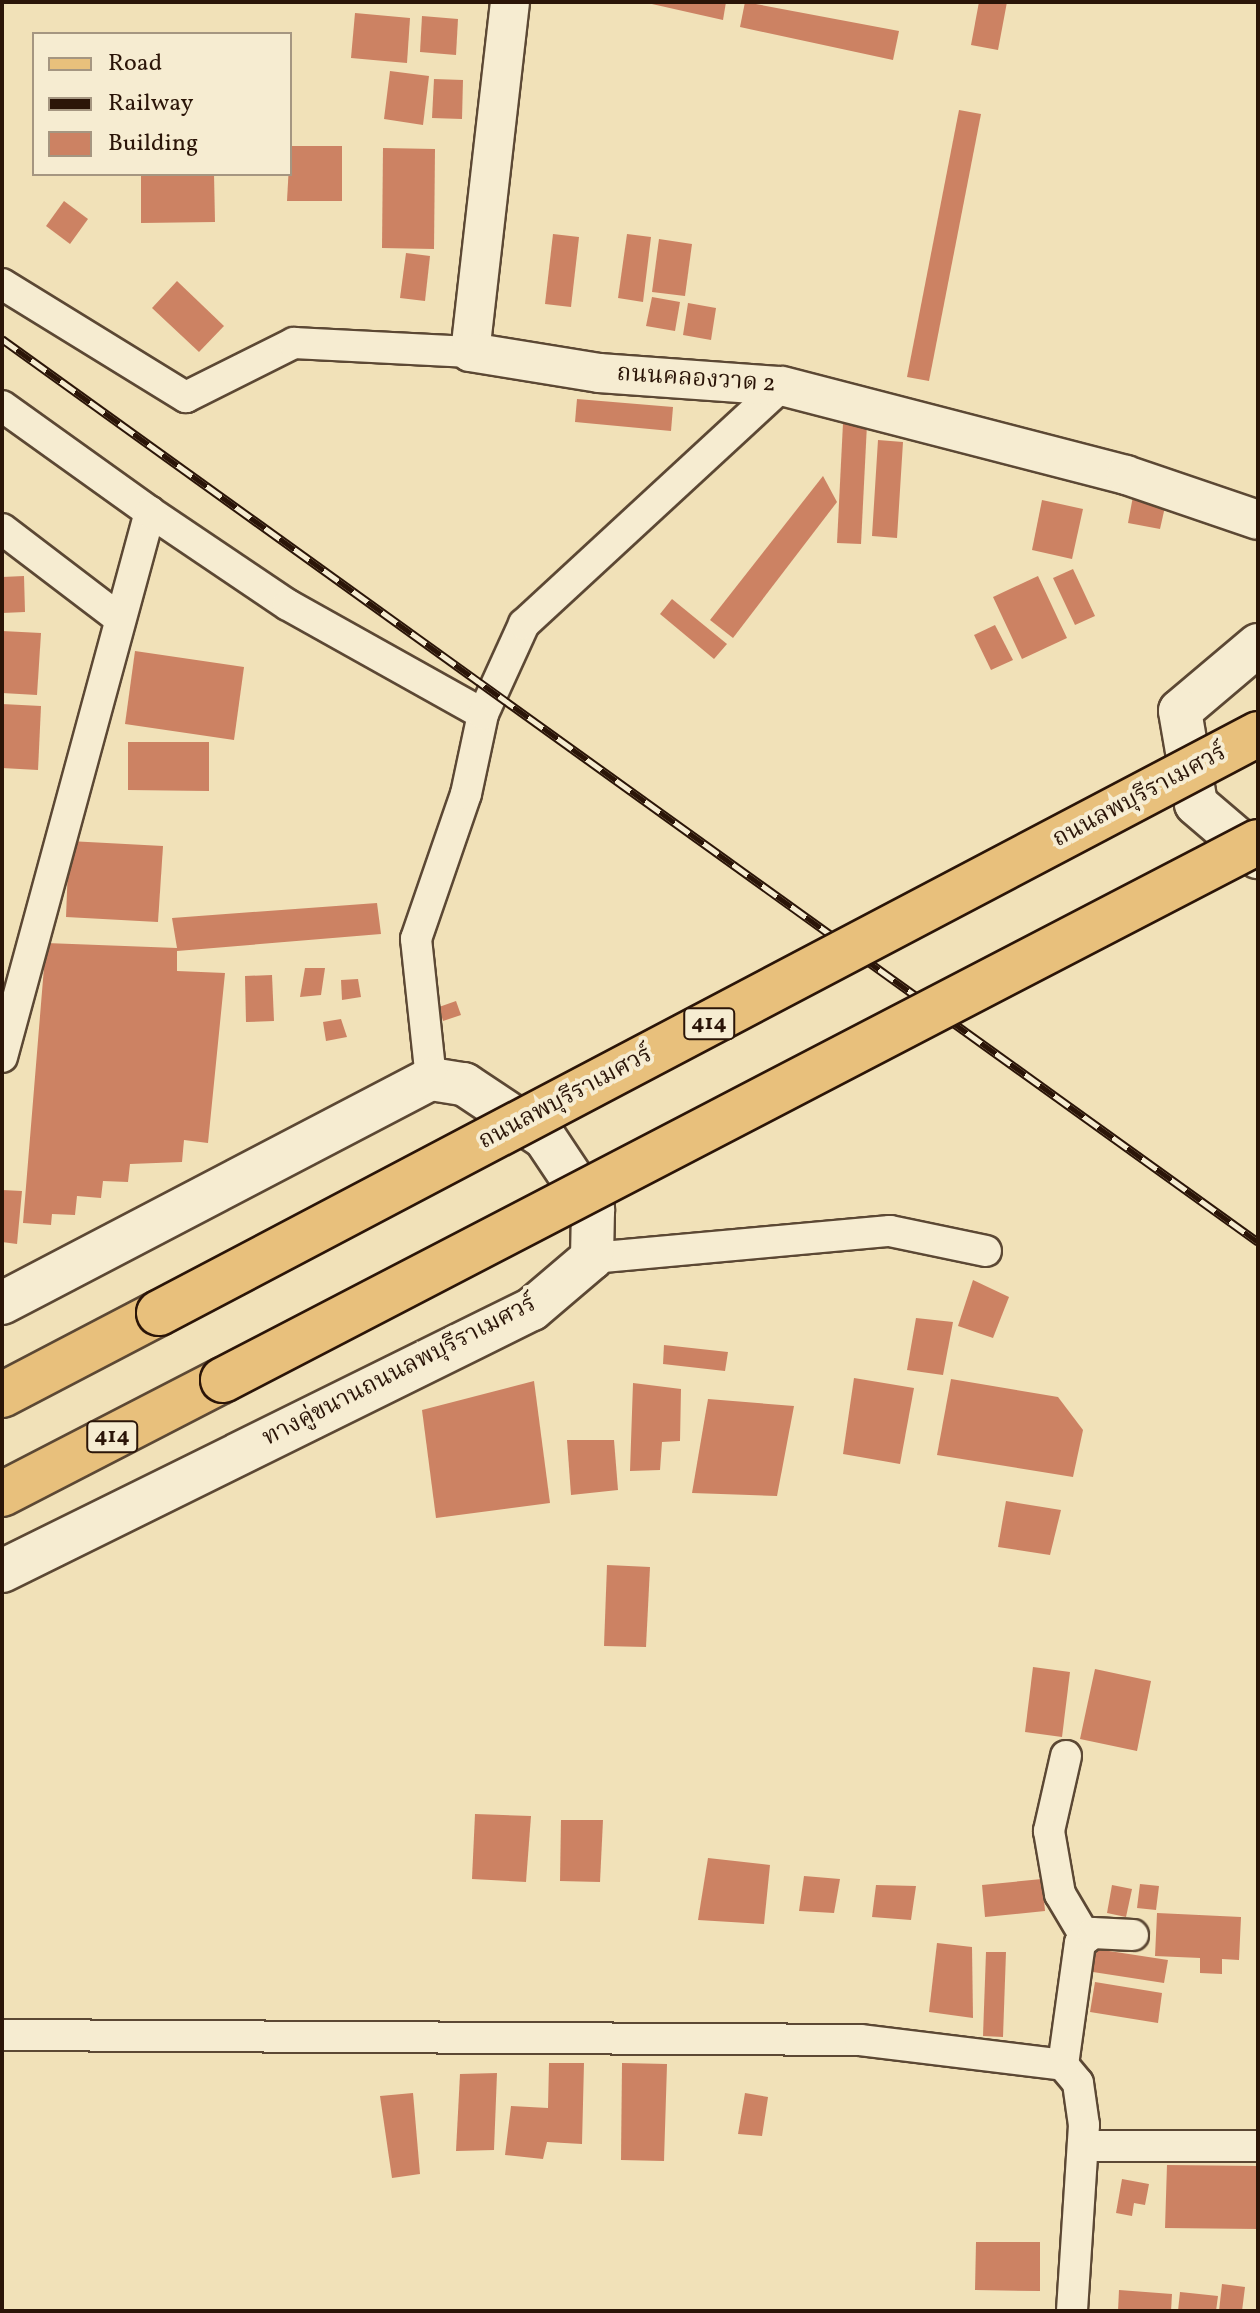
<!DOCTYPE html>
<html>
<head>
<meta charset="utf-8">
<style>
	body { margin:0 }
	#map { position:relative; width:1260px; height:2313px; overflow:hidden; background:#f1e1b8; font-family:Vollkorn,"Noto Serif Thai",serif }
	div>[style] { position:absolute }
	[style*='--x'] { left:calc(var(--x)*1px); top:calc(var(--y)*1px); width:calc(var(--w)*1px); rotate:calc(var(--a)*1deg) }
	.building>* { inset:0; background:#cc8263 }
	.roads { filter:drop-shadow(2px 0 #5c4834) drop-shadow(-2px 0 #5c4834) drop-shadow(0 2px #5c4834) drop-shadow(0 -2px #5c4834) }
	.minor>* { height:30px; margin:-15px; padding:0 15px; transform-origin:15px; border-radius:15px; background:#f6ecd1 }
	.tertiary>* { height:38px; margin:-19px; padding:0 19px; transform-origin:19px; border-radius:19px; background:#f6ecd1 }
	.secondary>* { height:42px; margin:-21px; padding:0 21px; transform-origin:21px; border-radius:21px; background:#f6ecd1 }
	.primary>* { height:44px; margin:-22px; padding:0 22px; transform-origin:22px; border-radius:22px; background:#e8c07c }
	.rail>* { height:9px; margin-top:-4.5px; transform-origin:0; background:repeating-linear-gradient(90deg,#f6ecd1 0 18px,#2b1508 0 36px); box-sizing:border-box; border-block:2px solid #2b1508 }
	.bridges { filter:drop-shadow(2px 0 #2b1508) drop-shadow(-2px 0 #2b1508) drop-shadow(0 2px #2b1508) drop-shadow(0 -2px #2b1508) }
	.primary-bridge>* { height:44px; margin:-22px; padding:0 22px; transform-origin:22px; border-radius:22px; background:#e8c07c }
	span { translate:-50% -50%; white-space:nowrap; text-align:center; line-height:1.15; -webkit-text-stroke:8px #f6ecd1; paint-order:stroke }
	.shield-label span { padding:2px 6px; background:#f6ecd1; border:2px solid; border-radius:6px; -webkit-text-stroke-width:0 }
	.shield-label { font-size:22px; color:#2b1508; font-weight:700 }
	.street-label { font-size:24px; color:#2b1508 }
	.frame { position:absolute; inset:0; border:4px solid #2b1508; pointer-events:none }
	.legend { position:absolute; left:32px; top:32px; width:260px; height:144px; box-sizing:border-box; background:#f6ecd1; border:2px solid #a59681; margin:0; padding:10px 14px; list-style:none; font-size:24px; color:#2b1508 }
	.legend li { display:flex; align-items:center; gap:16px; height:40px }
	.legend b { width:40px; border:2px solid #a59681 }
</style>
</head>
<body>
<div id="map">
	<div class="building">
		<i style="clip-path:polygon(643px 2px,726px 2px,723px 20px)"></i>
		<i style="clip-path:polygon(745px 2px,899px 31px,893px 60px,740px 27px)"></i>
		<i style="clip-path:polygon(979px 2px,1007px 2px,998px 50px,971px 45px)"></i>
		<i style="clip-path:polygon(355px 13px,410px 18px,407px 63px,351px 58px)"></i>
		<i style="clip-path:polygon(422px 16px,458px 19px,456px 55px,420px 52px)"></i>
		<i style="clip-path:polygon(390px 71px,429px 76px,423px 125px,384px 119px)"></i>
		<i style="clip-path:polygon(434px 79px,463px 80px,462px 119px,432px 118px)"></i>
		<i style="clip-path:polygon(959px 110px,981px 114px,929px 381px,907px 377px)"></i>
		<i style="clip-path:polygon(290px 146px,342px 146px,342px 201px,287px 201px)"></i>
		<i style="clip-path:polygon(383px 148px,435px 149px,434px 249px,382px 248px)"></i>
		<i style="clip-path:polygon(141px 174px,214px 174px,215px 222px,141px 223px)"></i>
		<i style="clip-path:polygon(64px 201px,88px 219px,70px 244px,46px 226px)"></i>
		<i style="clip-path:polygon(553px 234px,579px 237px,571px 307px,545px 304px)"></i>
		<i style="clip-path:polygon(627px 234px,651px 237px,643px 302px,618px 298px)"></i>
		<i style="clip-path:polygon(659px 239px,692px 244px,685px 296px,652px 292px)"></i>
		<i style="clip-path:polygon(406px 253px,430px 256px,425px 301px,400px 298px)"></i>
		<i style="clip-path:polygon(177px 281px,224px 326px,199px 352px,152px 308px)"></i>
		<i style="clip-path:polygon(652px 297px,680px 302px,675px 331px,646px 326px)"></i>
		<i style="clip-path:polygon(688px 303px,716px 308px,711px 340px,683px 335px)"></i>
		<i style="clip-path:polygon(577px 399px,673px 407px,671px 431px,575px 422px)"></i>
		<i style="clip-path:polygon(843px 423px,867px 424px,861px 544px,837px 543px)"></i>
		<i style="clip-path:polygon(878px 440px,903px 442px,897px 538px,872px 536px)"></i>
		<i style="clip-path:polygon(823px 476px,837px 502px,733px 638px,710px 620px)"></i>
		<i style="clip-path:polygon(1134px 491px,1167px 498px,1160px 529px,1128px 523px)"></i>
		<i style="clip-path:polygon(1042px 500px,1083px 509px,1072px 559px,1032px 550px)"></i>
		<i style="clip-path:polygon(1073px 569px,1095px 616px,1075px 625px,1053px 578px)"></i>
		<i style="clip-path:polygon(24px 576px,25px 612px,2px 613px,2px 577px)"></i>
		<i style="clip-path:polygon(1038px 576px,1067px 638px,1022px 659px,993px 597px)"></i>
		<i style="clip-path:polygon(672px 599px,727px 644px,714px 659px,660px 614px)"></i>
		<i style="clip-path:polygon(995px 625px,1013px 660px,991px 670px,974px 635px)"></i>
		<i style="clip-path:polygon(2px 631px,41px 633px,37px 695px,2px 693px)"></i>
		<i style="clip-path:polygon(135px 651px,244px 667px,234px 740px,125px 724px)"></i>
		<i style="clip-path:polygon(2px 704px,41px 706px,38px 770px,2px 768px)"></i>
		<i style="clip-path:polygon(128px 742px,209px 742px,209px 791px,128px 790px)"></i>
		<i style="clip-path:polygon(69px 841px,163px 846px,158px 922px,66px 917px)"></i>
		<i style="clip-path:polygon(377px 903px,381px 934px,177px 951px,177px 971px,225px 973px,208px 1143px,184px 1140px,182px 1162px,130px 1164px,128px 1182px,103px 1181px,101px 1198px,77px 1196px,75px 1215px,52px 1214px,51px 1225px,23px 1223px,46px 943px,177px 948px,172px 918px)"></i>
		<i style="clip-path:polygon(305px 968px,325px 968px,321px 995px,300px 997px)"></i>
		<i style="clip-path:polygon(272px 975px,274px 1021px,246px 1022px,245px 976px)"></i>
		<i style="clip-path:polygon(358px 979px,361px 997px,342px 1000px,341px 980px)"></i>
		<i style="clip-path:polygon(456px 1001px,461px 1015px,443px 1021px,439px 1007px)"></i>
		<i style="clip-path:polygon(341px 1019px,347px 1037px,326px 1041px,323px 1022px)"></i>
		<i style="clip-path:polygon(2px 1190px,22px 1191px,17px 1244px,2px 1242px)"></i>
		<i style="clip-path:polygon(973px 1280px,1009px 1297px,993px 1338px,958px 1326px)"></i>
		<i style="clip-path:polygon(916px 1318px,953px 1322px,943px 1375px,907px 1370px)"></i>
		<i style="clip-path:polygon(664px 1345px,728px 1352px,725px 1371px,663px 1364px)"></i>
		<i style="clip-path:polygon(854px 1378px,914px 1388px,900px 1464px,843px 1454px)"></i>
		<i style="clip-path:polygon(951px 1379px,1058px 1397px,1083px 1430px,1073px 1477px,937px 1455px)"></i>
		<i style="clip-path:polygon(534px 1381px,550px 1503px,436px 1518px,422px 1410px)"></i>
		<i style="clip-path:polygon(633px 1383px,681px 1389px,680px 1441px,662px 1442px,660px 1470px,630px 1471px)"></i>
		<i style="clip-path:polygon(708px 1399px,794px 1406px,777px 1496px,692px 1493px)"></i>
		<i style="clip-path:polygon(567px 1440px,614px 1440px,618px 1490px,571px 1495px)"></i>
		<i style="clip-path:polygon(1006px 1501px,1061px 1510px,1050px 1555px,998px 1547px)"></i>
		<i style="clip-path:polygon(607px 1565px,650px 1567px,646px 1647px,604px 1646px)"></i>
		<i style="clip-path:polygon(1033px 1667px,1070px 1672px,1062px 1737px,1025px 1732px)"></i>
		<i style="clip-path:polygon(1095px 1669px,1151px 1681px,1137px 1751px,1080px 1739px)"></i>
		<i style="clip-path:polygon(475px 1814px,531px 1816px,526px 1882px,472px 1879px)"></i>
		<i style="clip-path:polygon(561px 1820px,603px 1820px,600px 1882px,560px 1881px)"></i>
		<i style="clip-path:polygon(708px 1858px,770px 1865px,764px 1924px,698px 1920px)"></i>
		<i style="clip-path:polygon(804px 1876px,840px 1879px,834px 1913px,799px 1911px)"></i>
		<i style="clip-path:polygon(1042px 1879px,1045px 1911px,985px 1917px,982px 1885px)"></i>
		<i style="clip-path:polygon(1140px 1884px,1159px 1886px,1156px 1910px,1137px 1908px)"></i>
		<i style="clip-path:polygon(876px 1885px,916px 1886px,911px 1920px,872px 1917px)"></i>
		<i style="clip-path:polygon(1112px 1885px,1132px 1889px,1126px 1917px,1107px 1913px)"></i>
		<i style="clip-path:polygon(1157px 1913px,1241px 1917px,1239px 1960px,1222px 1959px,1222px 1974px,1200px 1973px,1200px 1958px,1155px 1956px)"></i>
		<i style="clip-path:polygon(937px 1943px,972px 1947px,973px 2018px,929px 2012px)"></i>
		<i style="clip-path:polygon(1096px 1949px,1168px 1960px,1164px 1983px,1093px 1972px)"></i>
		<i style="clip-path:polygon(986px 1952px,1006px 1952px,1003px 2037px,983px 2036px)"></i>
		<i style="clip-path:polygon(1095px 1982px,1162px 1993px,1158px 2023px,1090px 2012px)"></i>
		<i style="clip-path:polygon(549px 2063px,584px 2063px,582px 2144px,547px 2142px,543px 2159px,505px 2155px,511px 2106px,548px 2108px)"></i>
		<i style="clip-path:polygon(622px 2063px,667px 2064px,664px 2161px,621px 2160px)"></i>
		<i style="clip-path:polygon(497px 2073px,494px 2150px,456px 2151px,460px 2074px)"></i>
		<i style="clip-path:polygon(413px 2093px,420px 2174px,392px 2178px,380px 2096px)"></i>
		<i style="clip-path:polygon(745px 2093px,768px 2097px,762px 2136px,738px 2134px)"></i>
		<i style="clip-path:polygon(1167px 2165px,1258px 2166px,1258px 2229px,1165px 2228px)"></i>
		<i style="clip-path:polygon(1122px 2179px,1149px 2184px,1145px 2205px,1134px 2203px,1132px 2216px,1116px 2213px)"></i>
		<i style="clip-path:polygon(976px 2242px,1040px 2242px,1040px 2291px,975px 2290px)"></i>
		<i style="clip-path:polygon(1222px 2284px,1245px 2287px,1242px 2311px,1219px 2311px)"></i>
		<i style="clip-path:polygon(1119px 2290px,1172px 2294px,1171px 2311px,1118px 2311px)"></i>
		<i style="clip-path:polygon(1180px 2292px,1218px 2296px,1216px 2311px,1178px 2311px)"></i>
	</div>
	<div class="roads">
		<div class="minor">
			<i style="--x:2;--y:284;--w:216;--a:31.6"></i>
			<i style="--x:186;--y:397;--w:121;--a:-26.6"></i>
			<i style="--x:294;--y:343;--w:176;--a:2.9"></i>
			<i style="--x:2;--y:406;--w:182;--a:35.6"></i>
			<i style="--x:2;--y:529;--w:147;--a:37.3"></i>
			<i style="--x:2;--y:1057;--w:565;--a:-74.81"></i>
			<i style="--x:150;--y:512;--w:166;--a:34"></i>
			<i style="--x:288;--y:605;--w:223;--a:29.2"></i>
			<i style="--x:431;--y:1079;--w:141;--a:-96.1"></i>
			<i style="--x:416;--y:939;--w:153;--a:-71"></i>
			<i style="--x:466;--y:794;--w:82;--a:-78"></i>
			<i style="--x:483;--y:714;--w:99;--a:-65.5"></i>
			<i style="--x:524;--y:624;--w:351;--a:-42.7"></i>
			<i style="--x:592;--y:1258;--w:299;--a:-5.2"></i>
			<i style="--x:890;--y:1231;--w:98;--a:11.8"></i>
			<i style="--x:1066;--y:1756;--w:77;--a:102.8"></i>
			<i style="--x:1049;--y:1831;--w:64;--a:80.1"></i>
			<i style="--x:1060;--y:1894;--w:51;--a:59.4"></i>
			<i style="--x:2;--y:2035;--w:858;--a:0.33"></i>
			<i style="--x:860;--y:2040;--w:205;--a:7"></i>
			<i style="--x:1063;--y:2065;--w:23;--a:50"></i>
			<i style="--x:1078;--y:2083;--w:42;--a:81.9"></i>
			<i style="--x:1084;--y:2125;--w:186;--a:93.7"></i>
			<i style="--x:1063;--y:2065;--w:123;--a:-82.1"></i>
			<i style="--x:1080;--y:1943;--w:16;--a:-38"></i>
			<i style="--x:1093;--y:1933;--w:40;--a:2.9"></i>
			<i style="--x:1084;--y:2146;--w:174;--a:0"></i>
		</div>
		<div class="tertiary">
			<i style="--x:510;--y:2;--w:352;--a:96.5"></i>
			<i style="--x:470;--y:352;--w:131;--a:9.2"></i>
			<i style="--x:599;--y:373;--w:183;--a:4.1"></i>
			<i style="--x:782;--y:386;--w:355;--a:14.5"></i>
			<i style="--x:1126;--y:475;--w:139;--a:18.8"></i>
		</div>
		<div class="secondary">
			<i style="--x:1258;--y:645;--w:102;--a:139.8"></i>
			<i style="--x:1180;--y:711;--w:94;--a:80.2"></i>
			<i style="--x:1196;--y:804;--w:82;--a:40.5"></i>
			<i style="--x:2;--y:1303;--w:484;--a:-27.6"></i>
			<i style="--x:431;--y:1079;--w:33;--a:9"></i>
			<i style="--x:464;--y:1084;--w:97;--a:33.7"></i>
			<i style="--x:545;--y:1138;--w:87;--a:56.3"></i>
			<i style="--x:593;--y:1210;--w:48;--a:91.2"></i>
			<i style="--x:592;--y:1258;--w:79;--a:139.6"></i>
			<i style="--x:532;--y:1309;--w:591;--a:153.69"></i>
		</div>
		<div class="primary">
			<i style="--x:2;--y:1395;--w:177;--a:-27.6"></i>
			<i style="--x:2;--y:1494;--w:249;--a:-27.3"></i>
		</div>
	</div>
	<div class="rail">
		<i style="--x:2;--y:339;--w:1547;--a:35.71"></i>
	</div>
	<div class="bridges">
		<div class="primary-bridge">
			<i style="--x:159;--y:1313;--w:1242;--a:-27.78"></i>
			<i style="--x:223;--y:1380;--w:1166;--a:-27.47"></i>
		</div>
	</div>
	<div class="shield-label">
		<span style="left:709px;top:1024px">414</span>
		<span style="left:112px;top:1437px">414</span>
	</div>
	<div class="street-label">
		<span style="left:696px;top:380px;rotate:4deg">ถนนคลองวาด 2</span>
		<span style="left:1140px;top:797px;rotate:-28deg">ถนนลพบุรีราเมศวร์</span>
		<span style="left:566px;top:1099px;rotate:-28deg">ถนนลพบุรีราเมศวร์</span>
		<span style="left:400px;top:1372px;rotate:-27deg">ทางคู่ขนานถนนลพบุรีราเมศวร์</span>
	</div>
	<div class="frame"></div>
	<ul class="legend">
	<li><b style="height:10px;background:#e8c07c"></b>Road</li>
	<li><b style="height:10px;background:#2b1508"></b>Railway</li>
	<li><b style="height:22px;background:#cc8263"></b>Building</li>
	</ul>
</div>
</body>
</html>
